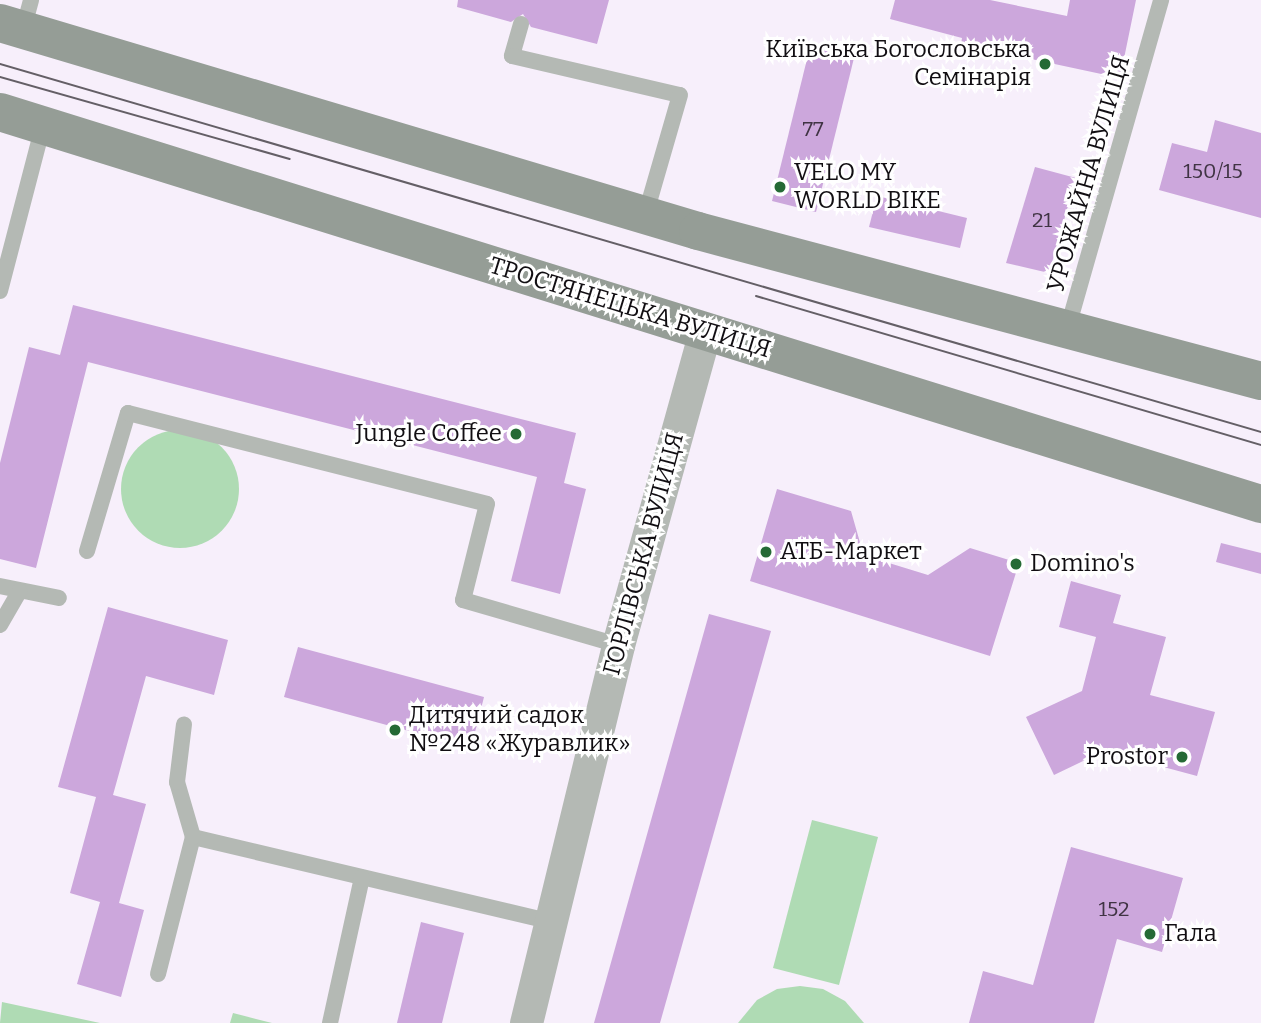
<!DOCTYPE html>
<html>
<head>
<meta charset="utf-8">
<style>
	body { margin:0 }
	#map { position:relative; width:1261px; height:1023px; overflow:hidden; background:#f7effb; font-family:Bitter,serif }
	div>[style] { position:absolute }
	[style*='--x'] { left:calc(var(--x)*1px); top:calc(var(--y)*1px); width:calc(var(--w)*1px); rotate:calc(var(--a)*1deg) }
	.green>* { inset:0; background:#afdbb4 }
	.round { border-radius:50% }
	.building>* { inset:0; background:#cca7dc }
	.service>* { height:16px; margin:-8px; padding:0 8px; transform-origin:8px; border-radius:8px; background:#b4b9b4 }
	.minor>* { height:33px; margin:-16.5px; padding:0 16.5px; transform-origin:16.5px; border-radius:16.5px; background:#b4b9b4 }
	.secondary>* { height:38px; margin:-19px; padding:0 19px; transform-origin:19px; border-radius:19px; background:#959d96 }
	.tram>* { height:2px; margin:-1px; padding:0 1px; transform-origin:1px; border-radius:1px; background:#645f66 }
	.dots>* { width:19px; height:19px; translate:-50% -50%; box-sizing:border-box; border:4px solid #fff; border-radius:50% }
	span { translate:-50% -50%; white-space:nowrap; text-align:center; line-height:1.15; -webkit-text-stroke:6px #fff; paint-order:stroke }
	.number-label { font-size:21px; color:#403444 }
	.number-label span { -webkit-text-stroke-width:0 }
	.poi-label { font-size:24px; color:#110e12 }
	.right { translate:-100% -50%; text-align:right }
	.left { translate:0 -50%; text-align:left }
	.street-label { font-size:24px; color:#110e12 }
</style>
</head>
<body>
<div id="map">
	<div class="green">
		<i class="round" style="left:121px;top:430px;width:118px;height:118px"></i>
		<i style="clip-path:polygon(812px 820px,878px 837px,839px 985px,773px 968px)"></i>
		<i style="clip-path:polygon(800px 986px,823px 989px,845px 1001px,864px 1023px,738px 1023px,757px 1000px,777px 989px)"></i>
		<i style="clip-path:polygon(2px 1002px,100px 1023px,0 1023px)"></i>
		<i style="clip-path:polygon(233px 1013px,272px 1023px,230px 1023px)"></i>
	</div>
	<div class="building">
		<i style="clip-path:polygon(458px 0,609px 0,597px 44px,531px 27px,523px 14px,511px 22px,457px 7px)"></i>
		<i style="clip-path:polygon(895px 0,990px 0,1067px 16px,1070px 0,1136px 0,1120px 78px,961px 44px,962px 38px,890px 19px)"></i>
		<i style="clip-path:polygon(810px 47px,854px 58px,816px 212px,772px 201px)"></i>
		<i style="clip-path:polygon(1215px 120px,1261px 133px,1261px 218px,1159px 190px,1172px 143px,1207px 152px)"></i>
		<i style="clip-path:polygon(1035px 167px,1076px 178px,1049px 273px,1006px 263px)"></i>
		<i style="clip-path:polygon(877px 196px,967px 218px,960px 248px,869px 227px)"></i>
		<i style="clip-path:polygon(73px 305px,576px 433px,564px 483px,586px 489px,560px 594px,511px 581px,537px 477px,88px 362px,36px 568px,0 559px,0 463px,29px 347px,60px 355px)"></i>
		<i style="clip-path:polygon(777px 489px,851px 511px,861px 546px,889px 563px,928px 575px,970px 548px,1019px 563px,990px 656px,750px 581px)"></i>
		<i style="clip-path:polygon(1221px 543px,1261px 553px,1261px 574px,1216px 562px)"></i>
		<i style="clip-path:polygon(1071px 581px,1121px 595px,1113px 623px,1166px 637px,1150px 695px,1215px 712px,1197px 776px,1104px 751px,1054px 775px,1026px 717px,1082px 691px,1096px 637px,1059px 627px)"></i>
		<i style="clip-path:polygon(108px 607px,228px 640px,214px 695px,146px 676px,113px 795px,146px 804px,119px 903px,144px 910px,121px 997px,77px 984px,100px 902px,70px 893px,96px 797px,58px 787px)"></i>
		<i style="clip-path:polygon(709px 614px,771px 631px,660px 1023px,594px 1023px)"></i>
		<i style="clip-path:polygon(298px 647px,484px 697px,471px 748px,284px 697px)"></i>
		<i style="clip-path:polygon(1071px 847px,1183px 878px,1162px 952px,1117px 939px,1094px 1023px,969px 1023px,983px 971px,1033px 985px)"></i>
		<i style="clip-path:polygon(421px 922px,464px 933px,442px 1023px,397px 1023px)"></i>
	</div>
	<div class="service">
		<i style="--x:521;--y:24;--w:33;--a:106"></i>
		<i style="--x:512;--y:56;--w:172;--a:13.1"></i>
		<i style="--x:680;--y:95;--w:126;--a:106.1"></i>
		<i style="--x:23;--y:30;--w:31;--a:-75"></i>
		<i style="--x:0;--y:291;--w:171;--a:-75.4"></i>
		<i style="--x:1068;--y:327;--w:340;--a:-74.1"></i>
		<i style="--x:87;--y:551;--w:144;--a:-73.5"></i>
		<i style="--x:128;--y:413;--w:370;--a:14.2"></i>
		<i style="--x:487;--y:504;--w:99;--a:104"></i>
		<i style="--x:463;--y:600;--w:161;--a:16.2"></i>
		<i style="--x:0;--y:586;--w:60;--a:11.5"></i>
		<i style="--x:0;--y:625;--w:39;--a:-60"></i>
		<i style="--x:193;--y:837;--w:366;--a:13.3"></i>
		<i style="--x:158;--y:974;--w:141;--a:-75.7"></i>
		<i style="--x:193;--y:837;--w:57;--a:-106.2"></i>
		<i style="--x:177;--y:782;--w:58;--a:-83.1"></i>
		<i style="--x:330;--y:1023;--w:149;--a:-77.6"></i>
	</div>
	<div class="minor">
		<i style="--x:526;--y:1023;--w:389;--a:-76.3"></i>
		<i style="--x:618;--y:645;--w:326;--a:-74.5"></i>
	</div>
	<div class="secondary">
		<i style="--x:0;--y:23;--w:728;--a:16.59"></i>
		<i style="--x:698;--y:231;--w:583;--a:14.92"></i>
		<i style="--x:0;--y:112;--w:1321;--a:17.27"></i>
	</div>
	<div class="tram">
		<i style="--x:0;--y:64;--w:1314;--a:16.27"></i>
		<i style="--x:0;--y:77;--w:301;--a:15.8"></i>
		<i style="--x:756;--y:296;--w:527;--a:16.44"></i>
	</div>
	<div class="dots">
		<i style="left:1045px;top:64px;background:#256a35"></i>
		<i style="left:780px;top:187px;background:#256a35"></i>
		<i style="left:516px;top:434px;background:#256a35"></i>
		<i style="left:766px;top:552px;background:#256a35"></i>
		<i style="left:1016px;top:564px;background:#256a35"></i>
		<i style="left:395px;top:730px;background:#256a35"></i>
		<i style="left:1182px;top:757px;background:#256a35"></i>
		<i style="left:1150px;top:934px;background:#256a35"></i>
	</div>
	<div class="number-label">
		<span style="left:813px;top:129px">77</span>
		<span style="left:1213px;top:171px">150/15</span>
		<span style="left:1042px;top:220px">21</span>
		<span style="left:1114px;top:909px">152</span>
	</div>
	<div class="poi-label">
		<span class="right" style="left:1031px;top:64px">Київська Богословська<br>Семінарія</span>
		<span class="left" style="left:794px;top:187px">VELO MY<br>WORLD BIKE</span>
		<span class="right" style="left:502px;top:434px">Jungle Coffee</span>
		<span class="left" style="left:780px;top:552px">АТБ-Маркет</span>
		<span class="left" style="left:1030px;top:564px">Domino's</span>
		<span class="left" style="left:409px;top:730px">Дитячий садок<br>№248 «Журавлик»</span>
		<span class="right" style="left:1168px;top:757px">Prostor</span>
		<span class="left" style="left:1164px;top:934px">Гала</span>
	</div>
	<div class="street-label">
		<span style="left:1089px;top:174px;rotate:-74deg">УРОЖАЙНА ВУЛИЦЯ</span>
		<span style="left:630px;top:308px;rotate:17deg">ТРОСТЯНЕЦЬКА ВУЛИЦЯ</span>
		<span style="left:644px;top:554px;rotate:-75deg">ГОРЛІВСЬКА ВУЛИЦЯ</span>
	</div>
</div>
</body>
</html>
